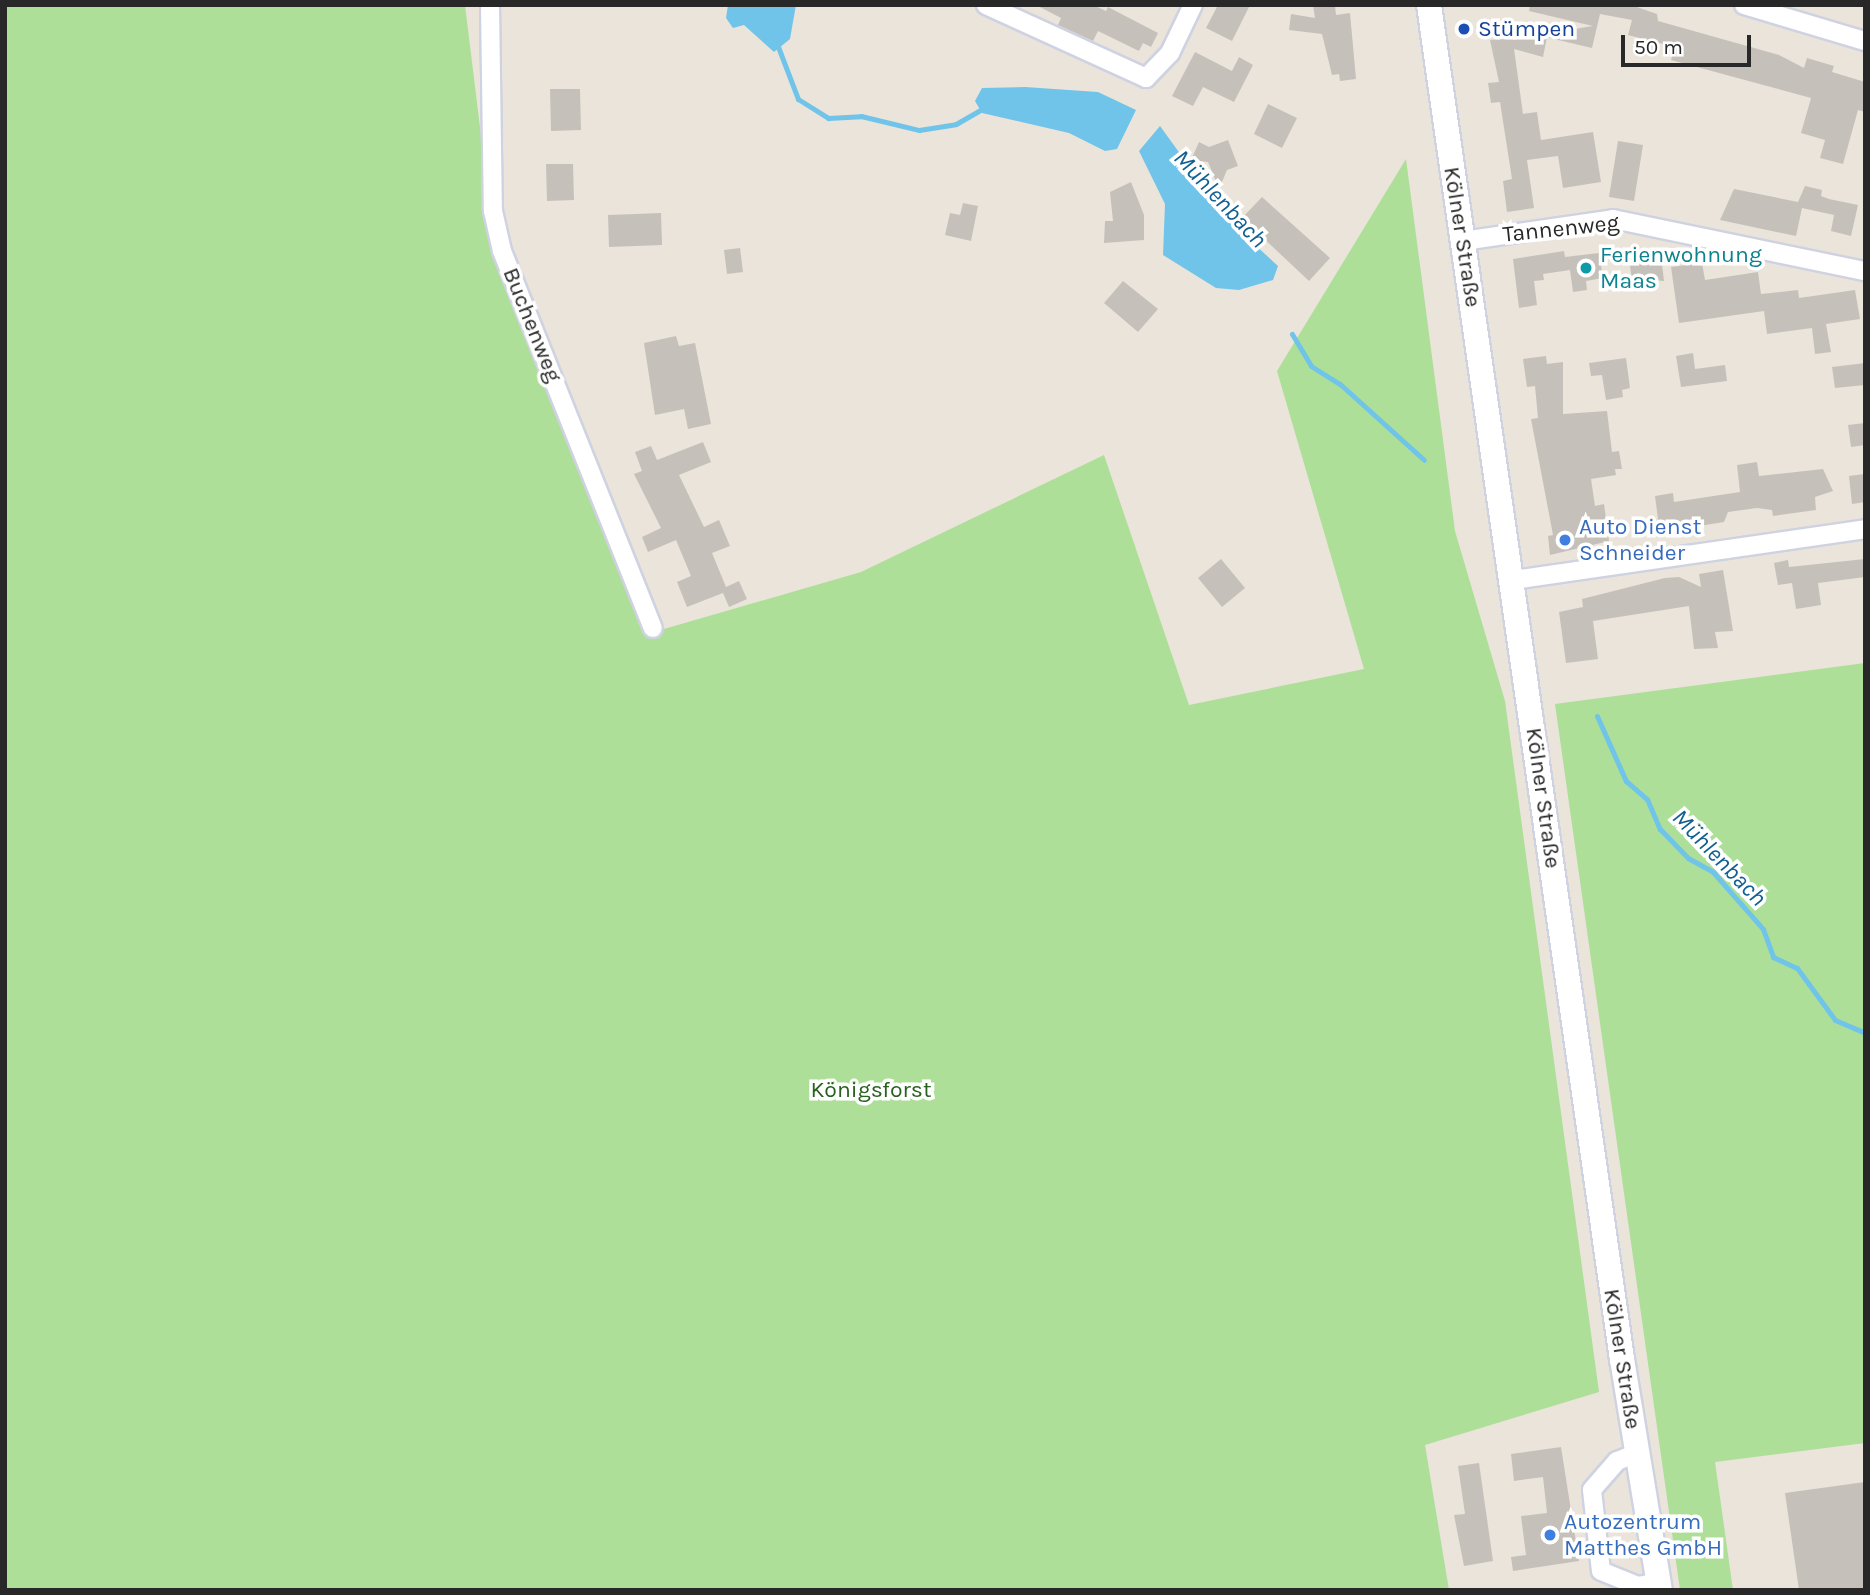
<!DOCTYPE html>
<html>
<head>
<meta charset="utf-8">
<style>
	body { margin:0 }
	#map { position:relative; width:1870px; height:1595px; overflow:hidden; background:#eae4da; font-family:Karla,sans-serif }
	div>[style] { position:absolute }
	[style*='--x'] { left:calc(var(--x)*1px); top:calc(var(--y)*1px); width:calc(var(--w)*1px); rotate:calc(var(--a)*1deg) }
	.green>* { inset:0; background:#addf98 }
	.water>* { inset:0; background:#70c4e9 }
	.stream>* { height:5px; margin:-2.5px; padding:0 2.5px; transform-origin:2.5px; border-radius:2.5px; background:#70c4e9 }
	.building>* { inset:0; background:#c5c1ba }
	.roads { filter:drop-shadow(2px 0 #cfd2e1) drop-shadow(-2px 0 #cfd2e1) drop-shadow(0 2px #cfd2e1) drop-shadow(0 -2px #cfd2e1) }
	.minor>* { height:18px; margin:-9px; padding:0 9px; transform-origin:9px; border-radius:9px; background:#fff }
	.secondary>* { height:24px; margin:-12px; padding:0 12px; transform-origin:12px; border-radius:12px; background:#fff }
	.dots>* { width:19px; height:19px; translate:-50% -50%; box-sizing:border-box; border:4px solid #fff; border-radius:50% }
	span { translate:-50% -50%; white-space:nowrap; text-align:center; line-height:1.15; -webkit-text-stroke:7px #fff; paint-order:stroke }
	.transit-label { font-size:23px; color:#164399 }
	.left { translate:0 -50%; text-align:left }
	.street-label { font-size:23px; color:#282828 }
	.culture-label { font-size:23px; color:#0d838f }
	.shop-label { font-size:23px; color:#366cbe }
	.park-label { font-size:23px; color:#27611c }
	.water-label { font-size:24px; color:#126092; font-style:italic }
	.frame { position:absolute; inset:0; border:7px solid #282828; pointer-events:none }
	.scale { position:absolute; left:1621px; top:35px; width:130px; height:32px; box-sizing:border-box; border:4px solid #282828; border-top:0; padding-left:9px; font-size:21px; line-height:24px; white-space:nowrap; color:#282828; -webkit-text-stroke:5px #fff; paint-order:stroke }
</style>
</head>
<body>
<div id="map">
	<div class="green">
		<i style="clip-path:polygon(5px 5px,465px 5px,491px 217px,664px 629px,861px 572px,1104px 455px,1189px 705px,1364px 669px,1277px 371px,1406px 159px,1455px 531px,1505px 701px,1599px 1392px,1425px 1445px,1449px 1590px,5px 1590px)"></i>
		<i style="clip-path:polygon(1865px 663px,1865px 1443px,1715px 1462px,1733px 1590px,1680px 1590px,1555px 704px)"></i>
	</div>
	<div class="water">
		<i style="clip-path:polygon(728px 5px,796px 5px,790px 39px,774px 52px,744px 25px,733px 28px,726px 18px)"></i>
		<i style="clip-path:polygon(1025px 87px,1098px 92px,1136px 110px,1117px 149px,1105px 151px,1069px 133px,982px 113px,975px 101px,982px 88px)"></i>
		<i style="clip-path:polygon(1160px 126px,1228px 220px,1278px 266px,1273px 280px,1239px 290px,1216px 288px,1163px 255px,1165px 204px,1139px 151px)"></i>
	</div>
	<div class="stream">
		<i style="--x:777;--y:44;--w:59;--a:69.1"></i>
		<i style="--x:798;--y:99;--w:36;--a:32"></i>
		<i style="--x:828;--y:118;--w:33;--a:-3"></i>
		<i style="--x:861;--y:116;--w:60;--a:13.6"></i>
		<i style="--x:919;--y:130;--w:37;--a:-9"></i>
		<i style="--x:956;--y:124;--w:34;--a:-30"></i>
		<i style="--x:1292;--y:334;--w:37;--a:59"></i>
		<i style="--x:1311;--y:366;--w:34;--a:32"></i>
		<i style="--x:1340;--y:384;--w:113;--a:42.1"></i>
		<i style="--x:1597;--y:716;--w:71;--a:66"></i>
		<i style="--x:1626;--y:781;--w:28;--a:41"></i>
		<i style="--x:1647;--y:799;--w:33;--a:67"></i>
		<i style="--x:1660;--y:829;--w:40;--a:46"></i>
		<i style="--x:1688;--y:858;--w:29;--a:29"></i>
		<i style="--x:1713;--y:872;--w:76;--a:48.7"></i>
		<i style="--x:1763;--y:929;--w:30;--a:70"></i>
		<i style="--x:1773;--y:957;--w:26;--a:25"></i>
		<i style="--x:1797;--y:968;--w:64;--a:53.8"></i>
		<i style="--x:1835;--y:1020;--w:33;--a:23"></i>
	</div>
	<div class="building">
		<i style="clip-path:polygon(1036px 5px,1093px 5px,1106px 11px,1108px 7px,1158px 33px,1151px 47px,1143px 43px,1139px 51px,1098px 31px,1093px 41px,1058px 25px,1061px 18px)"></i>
		<i style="clip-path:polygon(1218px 5px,1250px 5px,1232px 41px,1206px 28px)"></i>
		<i style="clip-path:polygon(1313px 5px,1335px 5px,1336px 15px,1350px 13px,1356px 79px,1340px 81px,1339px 74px,1332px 75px,1322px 34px,1289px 30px,1291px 14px,1315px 18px)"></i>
		<i style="clip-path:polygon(1530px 5px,1631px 5px,1657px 14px,1658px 21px,1779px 55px,1804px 68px,1807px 58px,1834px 66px,1832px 72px,1865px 82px,1865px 112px,1858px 110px,1843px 164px,1820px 158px,1825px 140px,1801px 133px,1811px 98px,1671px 60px,1675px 47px,1628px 35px,1632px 20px,1600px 14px,1592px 48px,1537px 35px,1593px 26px,1529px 11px)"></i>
		<i style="clip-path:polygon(1547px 37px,1543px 57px,1514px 49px,1523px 114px,1537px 112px,1541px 140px,1593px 132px,1601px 182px,1563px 188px,1558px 156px,1527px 160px,1534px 208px,1507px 212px,1503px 181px,1512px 179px,1500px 102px,1491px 103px,1488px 83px,1499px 82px,1490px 40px)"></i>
		<i style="clip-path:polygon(1195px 52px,1232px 71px,1239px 57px,1253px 65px,1234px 102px,1203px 87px,1193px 106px,1172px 96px)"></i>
		<i style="clip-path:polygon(550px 89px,580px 89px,581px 130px,551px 131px)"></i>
		<i style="clip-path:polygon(1268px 104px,1297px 118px,1282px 148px,1254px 134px)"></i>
		<i style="clip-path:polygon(1228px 140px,1238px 166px,1227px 170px,1219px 189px,1208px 162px,1191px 160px,1199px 142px,1209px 147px)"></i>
		<i style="clip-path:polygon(1618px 141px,1643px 145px,1634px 201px,1609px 197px)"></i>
		<i style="clip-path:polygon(546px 164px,573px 164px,574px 200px,547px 201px)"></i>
		<i style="clip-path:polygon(1131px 182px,1144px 215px,1144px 240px,1104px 243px,1105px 221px,1113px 221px,1110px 192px)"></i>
		<i style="clip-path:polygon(1805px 186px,1822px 190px,1821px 196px,1829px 199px,1858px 205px,1851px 236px,1831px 231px,1834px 215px,1802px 208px,1796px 236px,1720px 220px,1734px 189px,1798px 202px)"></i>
		<i style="clip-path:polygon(1262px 197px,1330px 258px,1309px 281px,1242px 218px)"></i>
		<i style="clip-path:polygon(963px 203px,978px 206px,971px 241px,945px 235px,950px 213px,960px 215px)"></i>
		<i style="clip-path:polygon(661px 213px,662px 245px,609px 247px,608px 215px)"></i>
		<i style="clip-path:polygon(740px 248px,743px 272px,727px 274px,724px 250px)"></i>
		<i style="clip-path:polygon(1564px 251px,1565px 257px,1599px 253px,1603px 278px,1586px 281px,1587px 290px,1573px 292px,1570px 270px,1543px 274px,1544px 280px,1534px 281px,1537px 305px,1519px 308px,1513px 259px)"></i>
		<i style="clip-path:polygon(1661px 256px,1664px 281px,1632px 279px,1629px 260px)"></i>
		<i style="clip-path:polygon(1702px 263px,1705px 280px,1758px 272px,1761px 294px,1798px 290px,1799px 298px,1855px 290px,1860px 319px,1826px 324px,1831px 352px,1815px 354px,1812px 328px,1767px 334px,1764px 311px,1679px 323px,1671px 267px)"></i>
		<i style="clip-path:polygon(1123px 281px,1158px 309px,1138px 332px,1104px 303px)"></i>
		<i style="clip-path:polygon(676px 336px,679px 346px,695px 343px,711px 424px,688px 429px,684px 409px,655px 415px,644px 343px)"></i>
		<i style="clip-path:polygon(1693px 353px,1695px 369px,1725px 365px,1727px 381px,1681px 387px,1676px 356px)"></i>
		<i style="clip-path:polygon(1546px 356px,1547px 364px,1563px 362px,1563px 414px,1607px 411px,1612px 452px,1619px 451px,1622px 469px,1615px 469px,1616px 475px,1591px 479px,1595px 506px,1604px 504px,1609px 541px,1550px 555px,1548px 536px,1553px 535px,1531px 419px,1538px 418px,1535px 386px,1527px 387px,1523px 359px)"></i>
		<i style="clip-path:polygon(1626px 358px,1630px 388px,1622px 390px,1623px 397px,1606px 400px,1602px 375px,1591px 376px,1589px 363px)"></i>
		<i style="clip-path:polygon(1865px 363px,1865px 385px,1835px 388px,1832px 367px)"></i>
		<i style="clip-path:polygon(1865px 423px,1865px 445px,1851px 447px,1848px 425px)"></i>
		<i style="clip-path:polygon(703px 442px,711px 462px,679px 475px,704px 527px,719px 520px,730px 546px,712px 553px,726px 587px,739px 581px,747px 599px,729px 607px,723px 593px,687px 607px,677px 582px,691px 576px,676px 540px,648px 552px,642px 537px,661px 528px,634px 474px,642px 471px,635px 452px,651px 446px,657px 460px)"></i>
		<i style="clip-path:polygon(1757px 462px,1759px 476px,1823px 469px,1833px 491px,1815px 497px,1816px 510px,1773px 516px,1772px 510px,1757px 508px,1728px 512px,1724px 522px,1668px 531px,1667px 526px,1659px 527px,1655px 496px,1673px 493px,1674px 502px,1740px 492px,1737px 465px)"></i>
		<i style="clip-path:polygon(1865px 474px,1865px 502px,1852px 504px,1849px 476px)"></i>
		<i style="clip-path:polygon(1221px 559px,1245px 588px,1222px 607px,1198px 578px)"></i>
		<i style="clip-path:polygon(1865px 559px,1865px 577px,1818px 583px,1821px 605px,1796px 609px,1792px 583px,1778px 585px,1774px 563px,1788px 560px,1789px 567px)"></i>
		<i style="clip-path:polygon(1723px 570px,1733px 631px,1715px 632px,1718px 648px,1694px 649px,1689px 606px,1593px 621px,1598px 659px,1566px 663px,1559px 612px,1583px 607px,1582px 599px,1665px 578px,1679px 577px,1701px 587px,1699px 574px)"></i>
		<i style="clip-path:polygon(1561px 1447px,1579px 1561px,1513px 1571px,1511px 1557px,1526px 1555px,1521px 1516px,1547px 1513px,1543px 1477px,1514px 1481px,1511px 1454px)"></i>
		<i style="clip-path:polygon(1479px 1463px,1493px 1561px,1464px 1566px,1454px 1515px,1465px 1514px,1458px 1466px)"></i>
		<i style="clip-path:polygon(1865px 1482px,1865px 1590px,1799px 1590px,1785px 1493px)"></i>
	</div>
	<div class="roads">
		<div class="minor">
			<i style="--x:490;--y:5;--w:206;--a:89.2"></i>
			<i style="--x:493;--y:211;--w:41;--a:77.3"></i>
			<i style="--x:502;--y:251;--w:406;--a:68.2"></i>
			<i style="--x:986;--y:5;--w:176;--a:24.5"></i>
			<i style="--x:1146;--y:78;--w:35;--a:-46"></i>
			<i style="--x:1170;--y:53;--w:53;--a:-64.4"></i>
			<i style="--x:1744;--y:5;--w:126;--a:16.6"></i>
			<i style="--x:1463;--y:241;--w:152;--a:-8.3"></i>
			<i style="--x:1613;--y:219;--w:257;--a:11.7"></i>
			<i style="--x:1513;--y:580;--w:356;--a:-8.2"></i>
			<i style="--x:1637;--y:1453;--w:22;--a:158"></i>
			<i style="--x:1617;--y:1461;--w:38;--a:131"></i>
			<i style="--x:1592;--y:1490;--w:81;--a:83.7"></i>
			<i style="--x:1601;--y:1571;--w:40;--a:22"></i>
			<i style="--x:1638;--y:1586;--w:21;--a:-11"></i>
		</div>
		<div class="secondary">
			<i style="--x:1429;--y:5;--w:1368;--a:81.89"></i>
			<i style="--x:1622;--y:1359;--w:234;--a:80.7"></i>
		</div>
	</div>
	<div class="dots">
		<i style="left:1464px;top:29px;background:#1a4fb4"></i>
		<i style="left:1586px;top:268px;background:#0f9aa8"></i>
		<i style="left:1565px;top:540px;background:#3f7fe0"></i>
		<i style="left:1550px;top:1535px;background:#3f7fe0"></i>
	</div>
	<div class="transit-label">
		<span class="left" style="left:1478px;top:29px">Stümpen</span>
	</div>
	<div class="street-label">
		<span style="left:1561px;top:229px;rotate:-6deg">Tannenweg</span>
		<span style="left:1462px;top:237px;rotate:81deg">Kölner Straße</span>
		<span style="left:532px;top:325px;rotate:68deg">Buchenweg</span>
		<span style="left:1543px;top:798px;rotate:82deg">Kölner Straße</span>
		<span style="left:1622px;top:1359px;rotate:81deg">Kölner Straße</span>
	</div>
	<div class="culture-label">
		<span class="left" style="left:1600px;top:268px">Ferienwohnung<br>Maas</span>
	</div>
	<div class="shop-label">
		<span class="left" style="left:1579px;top:540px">Auto Dienst<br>Schneider</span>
		<span class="left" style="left:1564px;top:1535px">Autozentrum<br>Matthes GmbH</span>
	</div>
	<div class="park-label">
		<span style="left:871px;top:1090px">Königsforst</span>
	</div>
	<div class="water-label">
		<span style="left:1220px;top:199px;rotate:47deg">Mühlenbach</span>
		<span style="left:1719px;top:858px;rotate:46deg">Mühlenbach</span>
	</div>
	<div class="frame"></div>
	<div class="scale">50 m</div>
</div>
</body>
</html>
